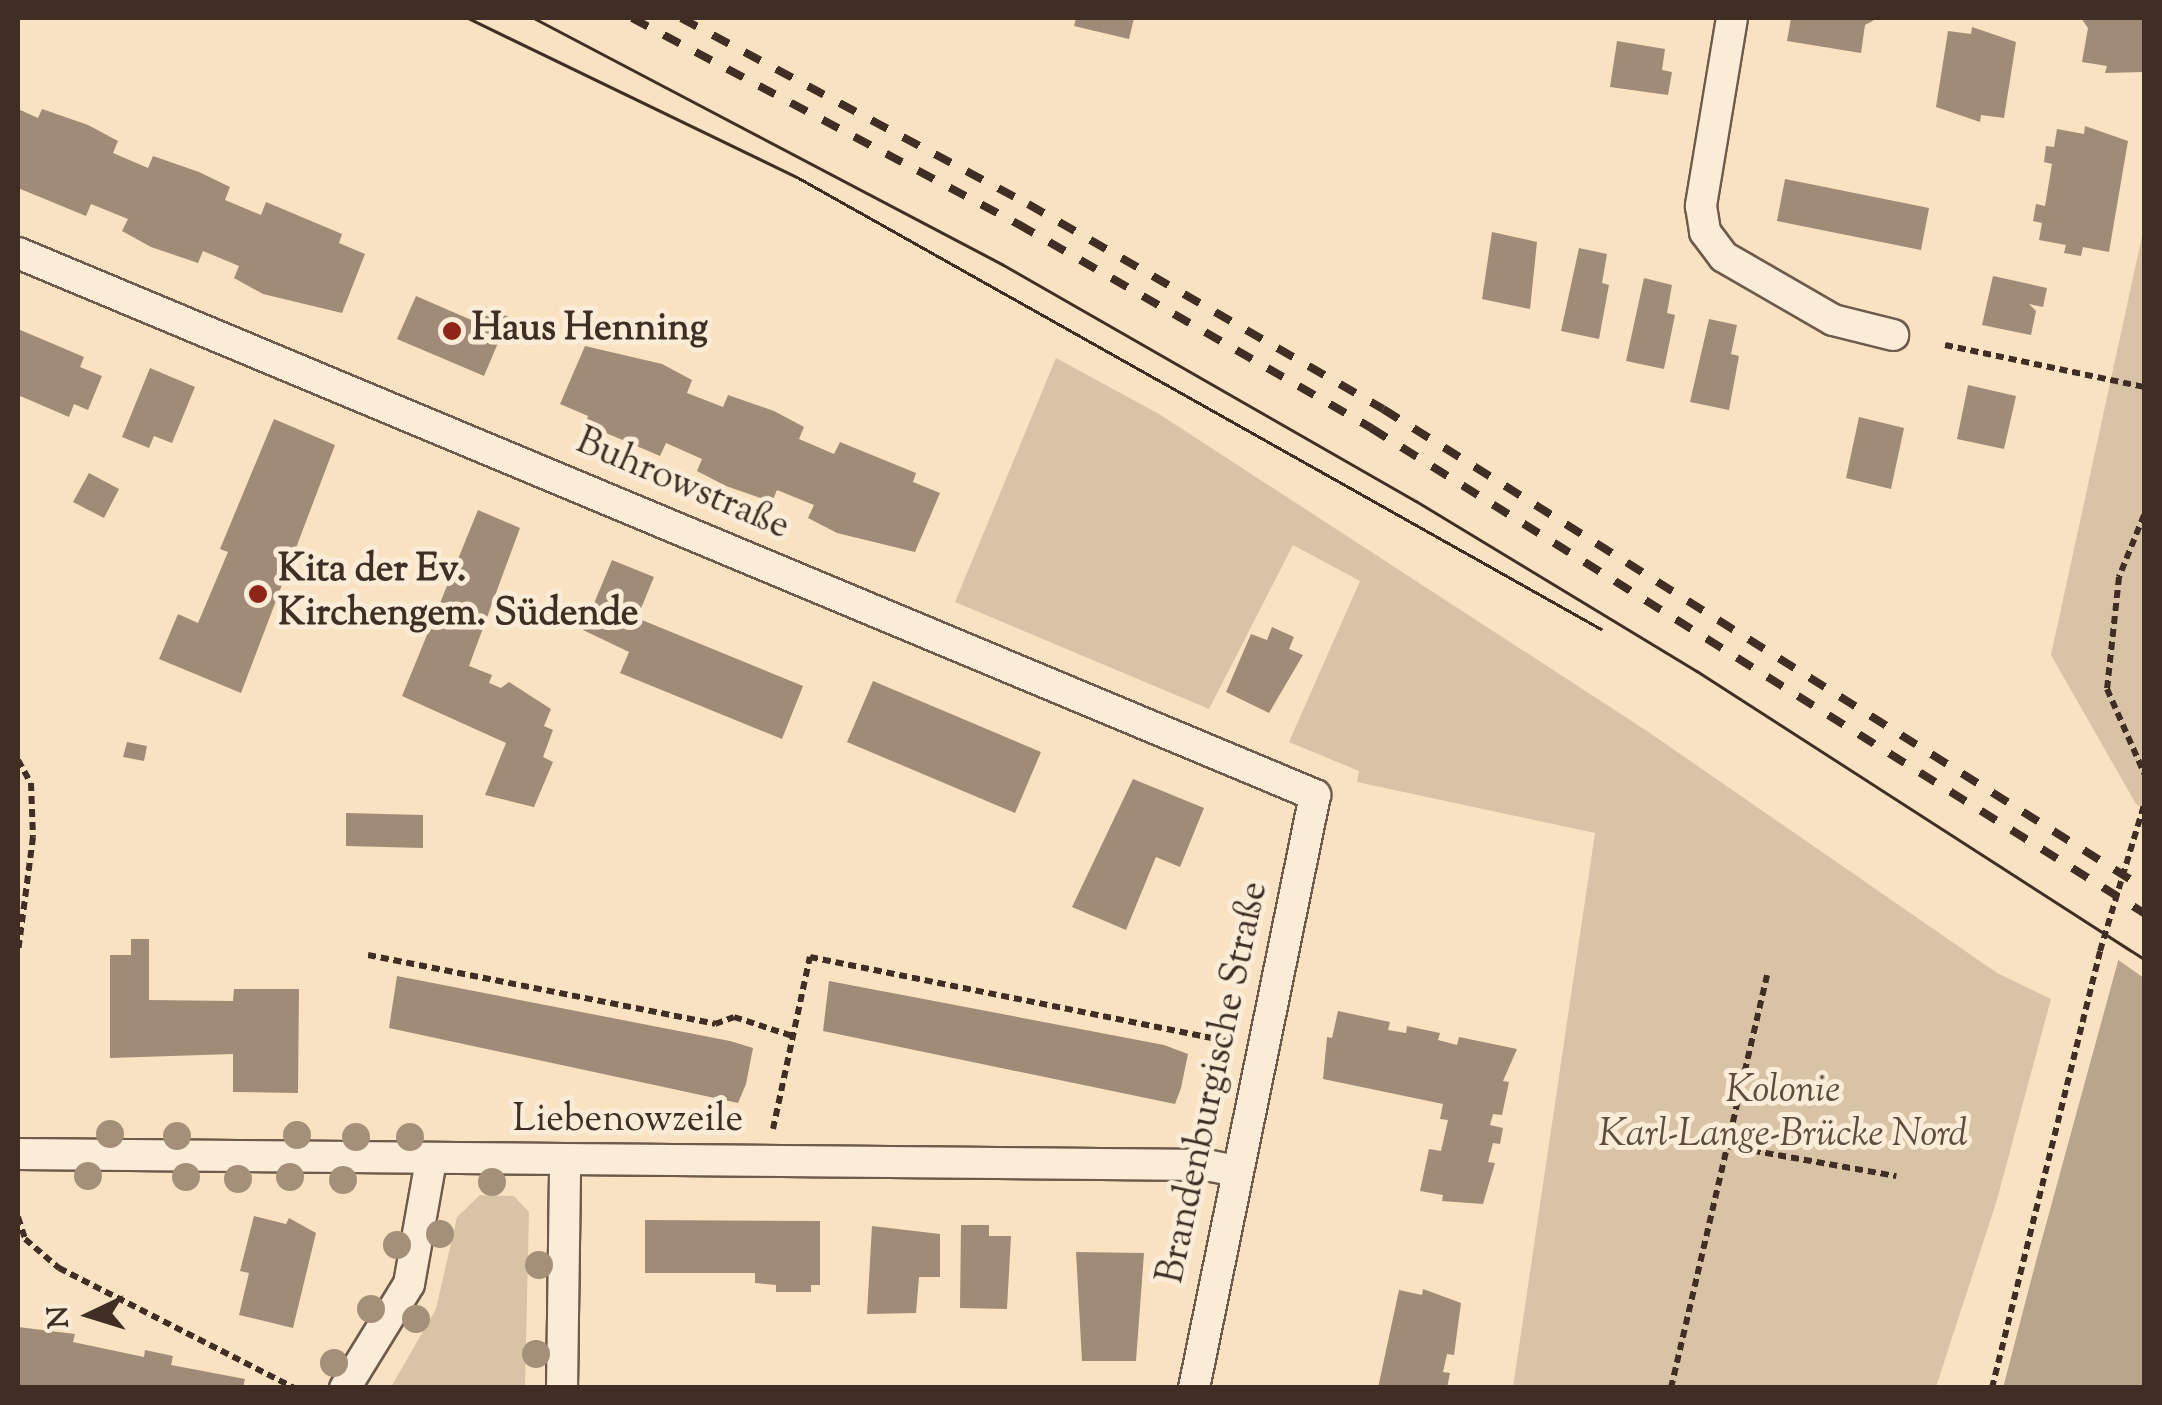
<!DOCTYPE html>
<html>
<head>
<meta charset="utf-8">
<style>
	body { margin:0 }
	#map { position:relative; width:2162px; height:1405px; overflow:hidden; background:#f8e2c1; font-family:"Sorts Mill Goudy",serif }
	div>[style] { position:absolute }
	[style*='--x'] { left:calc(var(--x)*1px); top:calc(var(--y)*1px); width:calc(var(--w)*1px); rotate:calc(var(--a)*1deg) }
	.green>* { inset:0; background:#d9c3a6 }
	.water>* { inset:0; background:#b9a58c }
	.pier>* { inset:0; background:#f8e2c1 }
	.building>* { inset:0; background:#a08c76 }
	.path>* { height:6px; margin-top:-3px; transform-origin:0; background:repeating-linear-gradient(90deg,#402e24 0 8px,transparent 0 13px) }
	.roads { filter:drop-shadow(2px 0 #6e5b4b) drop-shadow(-2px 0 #6e5b4b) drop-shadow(0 2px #6e5b4b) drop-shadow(0 -2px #6e5b4b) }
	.minor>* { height:30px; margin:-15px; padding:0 15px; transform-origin:15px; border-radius:15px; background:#faecd7 }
	.tram>* { height:2.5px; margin:-1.25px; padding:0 1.25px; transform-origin:1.25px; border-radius:1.25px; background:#402e24 }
	.rail>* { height:8px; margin-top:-4px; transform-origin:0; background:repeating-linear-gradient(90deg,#402e24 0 18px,transparent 0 36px) }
	.trees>* { width:28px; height:28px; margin:-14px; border-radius:50%; background:#a49079 }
	.dots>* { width:28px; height:28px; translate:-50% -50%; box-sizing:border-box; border:5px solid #faecd7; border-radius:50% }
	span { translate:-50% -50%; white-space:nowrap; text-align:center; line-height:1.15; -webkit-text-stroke:10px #faecd7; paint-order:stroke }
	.poi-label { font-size:38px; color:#402e24; font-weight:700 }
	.left { translate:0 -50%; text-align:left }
	.street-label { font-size:38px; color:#402e24 }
	.park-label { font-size:38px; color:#5f4c3e; font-style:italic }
	.frame { position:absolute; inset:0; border:20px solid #402e24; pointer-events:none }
	.north { position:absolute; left:40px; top:1265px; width:100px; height:100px; -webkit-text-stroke:8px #faecd7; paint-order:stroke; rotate:266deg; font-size:28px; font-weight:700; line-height:40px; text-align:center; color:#402e24 }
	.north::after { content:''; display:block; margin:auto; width:35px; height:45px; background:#402e24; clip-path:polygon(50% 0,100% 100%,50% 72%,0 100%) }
</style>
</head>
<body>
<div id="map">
	<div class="green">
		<i style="clip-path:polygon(2144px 227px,2144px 808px,2136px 804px,2051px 655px)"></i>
		<i style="clip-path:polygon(1056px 358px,1159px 414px,1647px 731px,1997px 973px,2051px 999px,1996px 1203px,1936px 1387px,1513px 1387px,1595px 833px,1357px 782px,1359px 771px,1289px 742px,1360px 581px,1293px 545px,1209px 709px,955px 602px)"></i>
		<i style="clip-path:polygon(480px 1195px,514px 1196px,529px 1212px,525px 1387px,391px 1387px,436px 1309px,457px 1217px)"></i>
	</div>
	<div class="water">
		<i style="clip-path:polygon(2144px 866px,2144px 1387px,2003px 1388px,2036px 1261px)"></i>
	</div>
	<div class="pier">
		<i style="clip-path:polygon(2140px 864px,2144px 867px,2144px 978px,2114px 957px)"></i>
	</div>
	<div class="building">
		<i style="clip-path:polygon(1076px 18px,1134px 18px,1129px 39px,1074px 26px)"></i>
		<i style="clip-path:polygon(1791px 18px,1878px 18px,1865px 25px,1861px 53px,1787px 41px)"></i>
		<i style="clip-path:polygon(2081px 18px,2144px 18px,2144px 72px,2105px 73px,2107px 66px,2082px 62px,2088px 28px)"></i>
		<i style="clip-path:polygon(1972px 27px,2016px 42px,2004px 118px,1981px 115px,1980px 122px,1936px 107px,1948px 31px,1971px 34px)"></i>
		<i style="clip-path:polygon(1617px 41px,1665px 49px,1662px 70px,1672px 72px,1668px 95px,1610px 87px)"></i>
		<i style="clip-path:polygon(18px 109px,38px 118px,42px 109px,88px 125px,118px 141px,113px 153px,148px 168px,153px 156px,199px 172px,230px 187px,225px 200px,261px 215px,266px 202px,342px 234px,339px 243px,365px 254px,342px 313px,263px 294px,234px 278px,239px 266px,203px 251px,198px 263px,151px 247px,122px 231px,128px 219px,91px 204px,86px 216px,18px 188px)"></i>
		<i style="clip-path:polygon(2085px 126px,2128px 141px,2109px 252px,2083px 247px,2081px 256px,2064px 253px,2066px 245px,2039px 240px,2042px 223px,2033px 221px,2036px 204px,2045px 206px,2052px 164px,2044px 162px,2046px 146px,2054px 147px,2057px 129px,2084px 134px)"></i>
		<i style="clip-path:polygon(1785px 179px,1929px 208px,1921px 250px,1777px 221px)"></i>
		<i style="clip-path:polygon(1492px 232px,1537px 242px,1530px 309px,1482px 299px)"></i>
		<i style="clip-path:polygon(1579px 248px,1607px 254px,1602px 283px,1609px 285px,1599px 339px,1561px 331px)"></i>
		<i style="clip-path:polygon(1993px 276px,2047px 288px,2043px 307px,2029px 304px,2036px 311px,2031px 335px,1982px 325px)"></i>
		<i style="clip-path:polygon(1644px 278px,1672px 285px,1667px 313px,1675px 315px,1664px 369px,1626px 361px)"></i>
		<i style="clip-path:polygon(416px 296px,476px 322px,483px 306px,509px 317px,484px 376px,397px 339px)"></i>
		<i style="clip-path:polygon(1709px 319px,1737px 325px,1731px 354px,1739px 356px,1729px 410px,1690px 402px)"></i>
		<i style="clip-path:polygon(18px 329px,84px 357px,80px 367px,102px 376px,88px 410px,74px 404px,69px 417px,18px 395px)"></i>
		<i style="clip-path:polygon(585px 346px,662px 364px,692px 380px,687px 393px,723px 407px,728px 395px,774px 411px,804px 427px,799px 439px,834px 454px,840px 442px,916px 473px,913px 482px,940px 493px,915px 552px,837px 533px,808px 518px,814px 505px,777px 490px,772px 502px,726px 486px,697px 471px,702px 459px,666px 443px,660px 456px,585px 424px,588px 416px,560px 404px)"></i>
		<i style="clip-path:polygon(150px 368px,195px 387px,172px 443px,154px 436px,149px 448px,122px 437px)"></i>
		<i style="clip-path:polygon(1968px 385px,2016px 396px,2004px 449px,1957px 439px)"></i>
		<i style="clip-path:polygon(1859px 417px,1904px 428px,1891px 489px,1846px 478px)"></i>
		<i style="clip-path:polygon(274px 419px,335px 445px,241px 693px,159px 659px,178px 614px,198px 623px,228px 552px,220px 549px)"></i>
		<i style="clip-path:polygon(89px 473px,119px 489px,104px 518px,73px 502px)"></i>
		<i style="clip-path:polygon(478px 510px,520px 528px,469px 666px,492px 675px,489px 683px,501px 688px,509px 682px,551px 709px,544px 726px,553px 730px,543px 757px,553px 762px,534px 807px,485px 795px,506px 743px,402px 696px)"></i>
		<i style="clip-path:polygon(612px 560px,654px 577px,637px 618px,803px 686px,782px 739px,620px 673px,629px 652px,583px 630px)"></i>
		<i style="clip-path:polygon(1272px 627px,1294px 637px,1289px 649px,1303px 655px,1269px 713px,1226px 692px,1251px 634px,1267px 640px)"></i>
		<i style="clip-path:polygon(873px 681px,1041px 752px,1015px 813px,847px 742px)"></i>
		<i style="clip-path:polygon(127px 742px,147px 746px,144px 761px,123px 757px)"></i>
		<i style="clip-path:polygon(1133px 779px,1204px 808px,1180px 867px,1156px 857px,1126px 930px,1072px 907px)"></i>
		<i style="clip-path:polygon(346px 813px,423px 815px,423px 848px,346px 846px)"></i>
		<i style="clip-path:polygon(131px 939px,149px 939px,149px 1000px,233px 1001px,234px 989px,299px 989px,298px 1093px,233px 1092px,233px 1054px,110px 1058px,110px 955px,131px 955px)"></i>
		<i style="clip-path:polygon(397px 976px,730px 1041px,753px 1048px,746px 1084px,738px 1103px,389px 1028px)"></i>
		<i style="clip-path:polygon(829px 981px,1164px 1045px,1188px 1054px,1181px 1088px,1175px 1104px,823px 1031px)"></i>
		<i style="clip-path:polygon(1338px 1011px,1390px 1022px,1388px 1030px,1406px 1033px,1407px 1026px,1440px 1033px,1438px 1040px,1457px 1045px,1459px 1037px,1517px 1049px,1503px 1081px,1509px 1082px,1502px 1115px,1493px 1114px,1490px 1125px,1503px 1128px,1500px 1144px,1493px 1143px,1488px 1162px,1495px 1163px,1483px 1204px,1442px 1201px,1443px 1195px,1420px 1191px,1429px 1149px,1441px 1151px,1448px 1120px,1440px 1119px,1443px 1104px,1323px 1079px,1327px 1037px,1332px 1038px)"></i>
		<i style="clip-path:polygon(254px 1216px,286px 1224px,289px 1218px,316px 1233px,293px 1328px,239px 1315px,249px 1273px,240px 1271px)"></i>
		<i style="clip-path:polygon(645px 1220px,820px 1221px,820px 1285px,811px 1285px,811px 1292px,776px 1292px,776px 1285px,755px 1283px,755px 1273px,645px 1273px)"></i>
		<i style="clip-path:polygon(961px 1225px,989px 1225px,989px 1236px,1011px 1236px,1007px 1309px,960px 1308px)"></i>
		<i style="clip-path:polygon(872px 1226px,940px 1234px,940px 1277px,919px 1277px,916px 1313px,867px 1314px)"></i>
		<i style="clip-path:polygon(1076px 1252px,1144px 1253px,1136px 1361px,1082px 1361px)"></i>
		<i style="clip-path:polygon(1423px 1289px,1461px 1303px,1454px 1355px,1447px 1354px,1443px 1372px,1450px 1373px,1447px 1388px,1378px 1388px,1399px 1290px,1422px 1295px)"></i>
		<i style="clip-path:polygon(18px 1327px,75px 1334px,73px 1342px,144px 1357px,145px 1350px,173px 1356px,171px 1365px,245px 1379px,243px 1388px,18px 1388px)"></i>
	</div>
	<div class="path">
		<i style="--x:1945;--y:345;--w:203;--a:11.9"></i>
		<i style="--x:2144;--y:515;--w:67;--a:112"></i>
		<i style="--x:2119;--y:577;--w:113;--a:96.1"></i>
		<i style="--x:2107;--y:689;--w:92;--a:66.2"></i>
		<i style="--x:18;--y:760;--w:26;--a:61"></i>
		<i style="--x:31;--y:783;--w:54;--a:87.9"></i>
		<i style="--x:33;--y:837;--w:116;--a:97.4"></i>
		<i style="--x:368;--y:955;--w:354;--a:11.2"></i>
		<i style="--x:715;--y:1024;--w:20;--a:-20"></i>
		<i style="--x:734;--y:1017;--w:62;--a:17.9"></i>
		<i style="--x:773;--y:1129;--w:176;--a:-77.9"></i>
		<i style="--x:810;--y:957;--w:430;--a:11.4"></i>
		<i style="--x:1727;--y:1146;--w:172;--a:10.1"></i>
		<i style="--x:18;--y:1217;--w:23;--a:72"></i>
		<i style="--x:25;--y:1239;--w:45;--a:40.5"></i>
		<i style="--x:59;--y:1268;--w:265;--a:27"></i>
		<i style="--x:1671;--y:1388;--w:424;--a:-76.9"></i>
		<i style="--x:1992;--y:1388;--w:450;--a:-76.1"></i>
		<i style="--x:2100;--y:951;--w:152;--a:-73.2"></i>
	</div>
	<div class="roads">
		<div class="minor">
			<i style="--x:1732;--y:18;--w:191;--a:99.4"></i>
			<i style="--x:1701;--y:206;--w:26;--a:81"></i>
			<i style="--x:1705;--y:232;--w:31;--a:53"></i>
			<i style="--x:1724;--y:257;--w:126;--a:30"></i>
			<i style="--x:1833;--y:320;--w:62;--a:14"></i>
			<i style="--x:18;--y:253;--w:1406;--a:22.68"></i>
			<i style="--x:1315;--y:795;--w:605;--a:101.53"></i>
			<i style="--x:18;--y:1154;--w:1188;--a:0.53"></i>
			<i style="--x:1206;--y:1165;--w:32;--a:11"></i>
			<i style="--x:345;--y:1388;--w:122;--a:-58.4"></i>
			<i style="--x:409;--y:1284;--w:125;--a:-79.9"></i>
			<i style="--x:562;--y:1388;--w:226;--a:-89.2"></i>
		</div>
	</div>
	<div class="tram">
		<i style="--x:468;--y:18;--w:365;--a:25.8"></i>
		<i style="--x:797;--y:177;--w:922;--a:29.34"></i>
		<i style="--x:534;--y:18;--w:529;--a:27.73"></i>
		<i style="--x:1002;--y:264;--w:477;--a:29.8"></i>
		<i style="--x:1416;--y:501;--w:328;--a:31.2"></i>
		<i style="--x:1697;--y:671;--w:532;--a:32.79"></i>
	</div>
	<div class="rail">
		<i style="--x:632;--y:18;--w:438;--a:28.1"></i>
		<i style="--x:1018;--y:224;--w:408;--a:30"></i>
		<i style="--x:1371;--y:428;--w:913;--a:32.11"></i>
		<i style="--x:681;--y:18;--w:394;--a:28.2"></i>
		<i style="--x:1028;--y:204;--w:410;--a:30"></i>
		<i style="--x:1383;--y:409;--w:899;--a:32.19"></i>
	</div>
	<div class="trees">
		<i style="left:110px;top:1134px"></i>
		<i style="left:297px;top:1135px"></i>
		<i style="left:177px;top:1136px"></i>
		<i style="left:356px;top:1137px"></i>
		<i style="left:410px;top:1137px"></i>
		<i style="left:88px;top:1176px"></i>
		<i style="left:186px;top:1177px"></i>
		<i style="left:290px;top:1177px"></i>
		<i style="left:238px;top:1179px"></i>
		<i style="left:343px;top:1180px"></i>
		<i style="left:492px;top:1182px"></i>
		<i style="left:440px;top:1234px"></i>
		<i style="left:397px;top:1245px"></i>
		<i style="left:539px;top:1265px"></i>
		<i style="left:371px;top:1309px"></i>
		<i style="left:416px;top:1319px"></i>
		<i style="left:536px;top:1354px"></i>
		<i style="left:334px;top:1363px"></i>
	</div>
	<div class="dots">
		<i style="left:452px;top:331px;background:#8f2418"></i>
		<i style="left:258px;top:594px;background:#8f2418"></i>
	</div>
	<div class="poi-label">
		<span class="left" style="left:472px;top:331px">Haus Henning</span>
		<span class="left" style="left:278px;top:594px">Kita der Ev.<br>Kirchengem. Südende</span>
	</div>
	<div class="street-label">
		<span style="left:682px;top:486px;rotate:23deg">Buhrowstraße</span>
		<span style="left:1215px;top:1083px;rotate:-78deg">Brandenburgische Straße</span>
		<span style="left:628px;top:1122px">Liebenowzeile</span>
	</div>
	<div class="park-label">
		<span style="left:1783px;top:1115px">Kolonie<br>Karl-Lange-Brücke Nord</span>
	</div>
	<div class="frame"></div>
	<div class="north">N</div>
</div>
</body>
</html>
